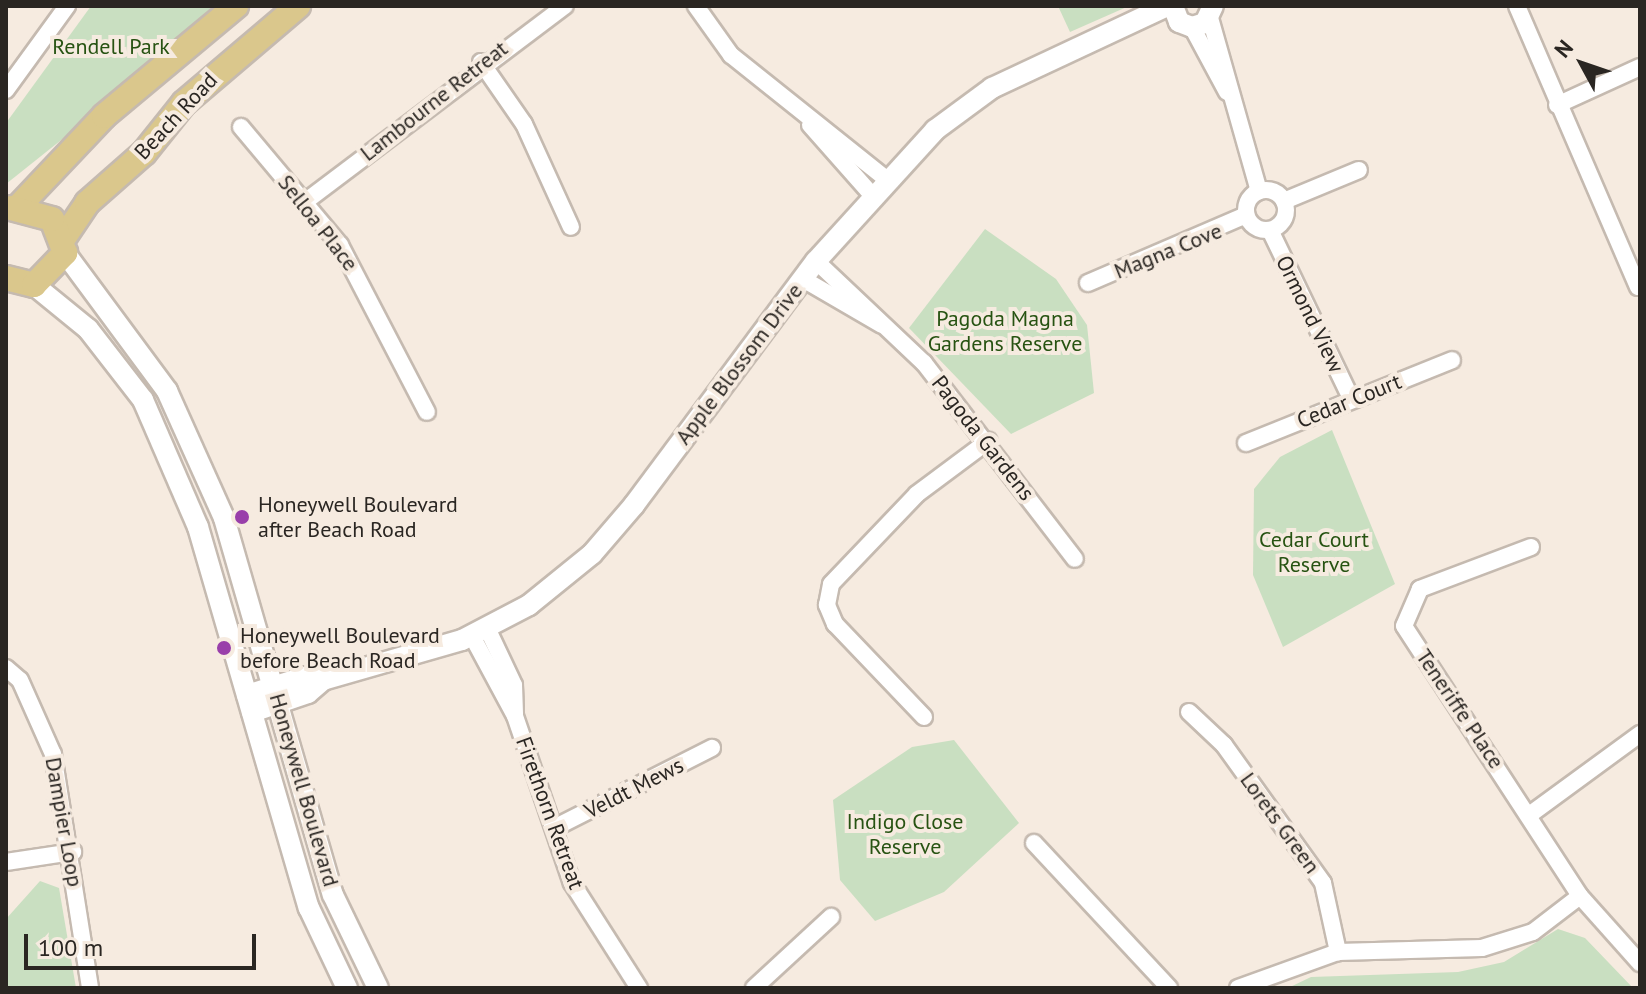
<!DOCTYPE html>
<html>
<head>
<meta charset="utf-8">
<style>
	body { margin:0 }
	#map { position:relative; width:1646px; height:994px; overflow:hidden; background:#f6ebe0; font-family:"PT Sans",sans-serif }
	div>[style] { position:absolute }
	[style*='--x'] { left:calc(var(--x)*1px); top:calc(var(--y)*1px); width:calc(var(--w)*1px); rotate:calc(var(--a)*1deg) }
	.green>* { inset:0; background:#c9dfc1 }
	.roads { filter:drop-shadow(2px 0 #c5bab0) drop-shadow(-2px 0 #c5bab0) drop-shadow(0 2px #c5bab0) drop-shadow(0 -2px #c5bab0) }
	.minor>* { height:16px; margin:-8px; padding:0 8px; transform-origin:8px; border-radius:8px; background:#fff }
	.minor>.ring { margin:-8px; padding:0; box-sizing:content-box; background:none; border:16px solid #fff; border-radius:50% }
	.tertiary>* { height:20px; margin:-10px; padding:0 10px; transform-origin:10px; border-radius:10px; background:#fff }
	.primary>* { height:24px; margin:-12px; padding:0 12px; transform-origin:12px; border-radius:12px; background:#dac78c }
	.dots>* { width:22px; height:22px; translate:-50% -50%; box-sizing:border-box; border:4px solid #f6ebe0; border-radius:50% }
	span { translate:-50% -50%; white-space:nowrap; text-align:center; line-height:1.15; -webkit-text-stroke:8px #f6ebe0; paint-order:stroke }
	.park-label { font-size:22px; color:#275312 }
	.street-label { font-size:22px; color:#2a2622 }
	.poi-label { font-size:22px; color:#2a2622 }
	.left { translate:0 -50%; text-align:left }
	.frame { position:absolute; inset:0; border:8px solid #2a2622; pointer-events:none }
	.north { position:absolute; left:1542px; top:24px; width:80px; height:80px; -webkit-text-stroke:6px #f6ebe0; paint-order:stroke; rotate:310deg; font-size:22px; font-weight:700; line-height:32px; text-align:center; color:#2a2622 }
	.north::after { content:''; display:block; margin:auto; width:28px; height:36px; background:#2a2622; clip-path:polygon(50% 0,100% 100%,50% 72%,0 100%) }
	.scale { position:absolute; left:24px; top:934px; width:232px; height:36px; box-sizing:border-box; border:4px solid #2a2622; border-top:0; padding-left:10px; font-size:24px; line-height:28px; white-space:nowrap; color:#2a2622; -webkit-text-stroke:6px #f6ebe0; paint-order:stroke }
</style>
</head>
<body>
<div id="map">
	<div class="green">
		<i style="clip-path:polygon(91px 6px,228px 7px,6px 184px,6px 123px)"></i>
		<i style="clip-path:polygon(1058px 6px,1129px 6px,1070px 32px)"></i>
		<i style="clip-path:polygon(985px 229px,1056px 279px,1087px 325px,1094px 393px,1011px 434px,909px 328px)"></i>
		<i style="clip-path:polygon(1332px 430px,1395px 584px,1283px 647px,1253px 575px,1254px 489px,1280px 457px)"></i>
		<i style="clip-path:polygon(954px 740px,1019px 823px,944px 892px,875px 921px,840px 880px,833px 800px,912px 747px)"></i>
		<i style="clip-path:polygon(40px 881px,59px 888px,76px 988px,6px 988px,6px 919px)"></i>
		<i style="clip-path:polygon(1558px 929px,1585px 938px,1633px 988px,1288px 988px,1311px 977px,1458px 972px,1504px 962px)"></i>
	</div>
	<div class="roads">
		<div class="minor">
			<i style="--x:696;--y:6;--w:60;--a:54.5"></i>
			<i style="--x:731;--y:55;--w:197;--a:38.6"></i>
			<i style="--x:1517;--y:6;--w:306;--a:66.7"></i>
			<i style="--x:1210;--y:18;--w:180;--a:74.2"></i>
			<i style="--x:1192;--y:27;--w:74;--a:61.7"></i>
			<i style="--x:481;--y:62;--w:75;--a:55.3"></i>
			<i style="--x:524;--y:124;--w:113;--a:65.5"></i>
			<i style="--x:6;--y:90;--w:104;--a:-54"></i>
			<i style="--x:1557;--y:105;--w:91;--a:-24.6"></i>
			<i style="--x:810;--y:125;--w:92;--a:48.5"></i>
			<i style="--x:241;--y:127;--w:154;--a:50"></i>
			<i style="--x:340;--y:245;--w:188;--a:62.5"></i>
			<i class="ring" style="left:1246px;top:190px;width:24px;height:24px"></i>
			<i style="--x:306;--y:201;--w:324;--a:-37"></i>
			<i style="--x:1284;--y:201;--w:81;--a:-22.5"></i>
			<i style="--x:1270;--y:230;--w:187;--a:64.3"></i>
			<i style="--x:816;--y:261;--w:149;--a:43.4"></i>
			<i style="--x:924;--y:363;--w:247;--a:52.4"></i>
			<i style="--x:803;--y:279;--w:91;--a:30.2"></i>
			<i style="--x:1088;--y:283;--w:172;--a:-23.3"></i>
			<i style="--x:1246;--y:443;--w:222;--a:-21.9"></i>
			<i style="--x:1531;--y:547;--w:119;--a:159.3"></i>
			<i style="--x:1420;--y:589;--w:40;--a:113.4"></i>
			<i style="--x:1404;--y:626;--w:322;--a:56.9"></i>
			<i style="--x:1580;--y:896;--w:90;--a:48.2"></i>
			<i style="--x:488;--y:630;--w:61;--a:64.7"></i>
			<i style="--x:514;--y:685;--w:30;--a:88"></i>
			<i style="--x:472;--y:636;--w:91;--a:61.7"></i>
			<i style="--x:515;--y:716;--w:176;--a:71.2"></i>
			<i style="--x:572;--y:883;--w:125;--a:57.5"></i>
			<i style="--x:6;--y:668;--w:18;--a:41"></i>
			<i style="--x:20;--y:680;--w:81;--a:66"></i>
			<i style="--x:53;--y:754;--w:237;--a:81"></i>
			<i style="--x:1189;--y:712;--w:48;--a:43.3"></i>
			<i style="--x:1224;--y:745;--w:170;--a:54.3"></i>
			<i style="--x:1323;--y:883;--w:71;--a:77.7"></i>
			<i style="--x:924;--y:717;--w:129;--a:-133.7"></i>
			<i style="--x:835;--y:624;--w:21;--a:-113"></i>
			<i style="--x:827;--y:605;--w:21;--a:-79"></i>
			<i style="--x:831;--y:584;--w:124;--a:-46.3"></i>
			<i style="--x:917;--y:494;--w:89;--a:-36.7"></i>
			<i style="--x:1532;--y:813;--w:134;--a:-36.2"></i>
			<i style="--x:556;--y:827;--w:175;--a:-26.9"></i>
			<i style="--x:1034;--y:843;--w:198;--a:47"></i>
			<i style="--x:6;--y:862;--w:68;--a:-8.5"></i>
			<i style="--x:754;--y:988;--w:105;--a:-42.7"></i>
			<i style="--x:1238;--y:988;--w:106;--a:-19.8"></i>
			<i style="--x:1338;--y:952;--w:144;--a:-1.6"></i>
			<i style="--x:1482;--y:948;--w:53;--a:-17.4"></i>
			<i style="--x:1533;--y:932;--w:59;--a:-37.5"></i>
		</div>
		<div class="tertiary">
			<i style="--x:1173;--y:6;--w:17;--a:69"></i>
			<i style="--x:1179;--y:22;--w:14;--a:21"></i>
			<i style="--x:1192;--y:27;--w:14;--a:-17"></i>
			<i style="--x:1205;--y:23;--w:19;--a:-65"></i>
			<i style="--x:65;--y:253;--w:172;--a:53.5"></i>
			<i style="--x:167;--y:391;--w:139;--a:65.8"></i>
			<i style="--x:224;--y:518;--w:392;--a:73.9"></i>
			<i style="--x:333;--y:895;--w:103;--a:64.2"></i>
			<i style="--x:34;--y:285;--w:70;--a:39.2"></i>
			<i style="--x:88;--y:329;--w:90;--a:52.2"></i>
			<i style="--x:143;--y:400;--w:138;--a:66.6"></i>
			<i style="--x:198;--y:527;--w:397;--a:73.8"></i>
			<i style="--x:309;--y:908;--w:89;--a:64.6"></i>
			<i style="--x:247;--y:695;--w:60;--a:-17.5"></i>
			<i style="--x:304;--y:677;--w:19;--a:9"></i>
			<i style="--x:252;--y:712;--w:59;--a:-18.7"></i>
			<i style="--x:308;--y:693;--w:20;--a:-41"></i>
			<i style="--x:323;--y:680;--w:145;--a:-16.1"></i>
			<i style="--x:462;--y:640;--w:76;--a:-27.6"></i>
			<i style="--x:529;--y:605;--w:81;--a:-39"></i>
			<i style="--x:592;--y:554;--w:65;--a:-49.4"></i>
			<i style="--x:634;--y:505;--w:304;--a:-53.3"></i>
			<i style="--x:816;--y:261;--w:177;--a:-47.7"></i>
			<i style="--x:935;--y:130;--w:71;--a:-36.4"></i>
			<i style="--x:992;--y:88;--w:193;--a:-25.1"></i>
		</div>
		<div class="primary">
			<i style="--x:19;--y:206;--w:124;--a:-46.6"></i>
			<i style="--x:104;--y:116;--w:172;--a:-39.8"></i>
			<i style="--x:65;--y:236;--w:40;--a:-56"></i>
			<i style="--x:87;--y:203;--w:76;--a:-41.3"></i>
			<i style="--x:144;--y:153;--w:64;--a:-51.3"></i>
			<i style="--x:184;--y:103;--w:150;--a:-40.4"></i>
			<i style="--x:6;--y:278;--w:29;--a:14"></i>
			<i style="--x:34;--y:285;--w:45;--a:-45.9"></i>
			<i style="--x:65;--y:253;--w:36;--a:-111"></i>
			<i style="--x:52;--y:219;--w:42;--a:-165"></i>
		</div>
	</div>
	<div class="dots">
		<i style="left:242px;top:517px;background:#993faa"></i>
		<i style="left:224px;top:648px;background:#993faa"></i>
	</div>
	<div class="park-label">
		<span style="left:111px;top:47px">Rendell Park</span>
		<span style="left:1005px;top:331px">Pagoda Magna<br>Gardens Reserve</span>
		<span style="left:1314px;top:552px">Cedar Court<br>Reserve</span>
		<span style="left:905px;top:834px">Indigo Close<br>Reserve</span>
	</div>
	<div class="street-label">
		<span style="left:434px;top:101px;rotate:-38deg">Lambourne Retreat</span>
		<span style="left:176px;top:116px;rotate:-47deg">Beach Road</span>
		<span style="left:318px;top:223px;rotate:52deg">Selloa Place</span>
		<span style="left:1168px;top:251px;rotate:-22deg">Magna Cove</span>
		<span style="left:1310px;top:314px;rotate:64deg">Ormond View</span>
		<span style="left:739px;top:364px;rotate:-53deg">Apple Blossom Drive</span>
		<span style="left:1349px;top:401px;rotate:-22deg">Cedar Court</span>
		<span style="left:983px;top:438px;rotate:52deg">Pagoda Gardens</span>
		<span style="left:1460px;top:709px;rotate:56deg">Teneriffe Place</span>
		<span style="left:634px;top:788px;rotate:-27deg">Veldt Mews</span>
		<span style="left:304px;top:790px;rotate:74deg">Honeywell Boulevard</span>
		<span style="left:550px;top:813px;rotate:70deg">Firethorn Retreat</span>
		<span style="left:64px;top:822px;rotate:80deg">Dampier Loop</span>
		<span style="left:1280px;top:823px;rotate:54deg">Lorets Green</span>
	</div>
	<div class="poi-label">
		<span class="left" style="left:258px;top:517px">Honeywell Boulevard<br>after Beach Road</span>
		<span class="left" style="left:240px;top:648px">Honeywell Boulevard<br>before Beach Road</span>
	</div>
	<div class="frame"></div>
	<div class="north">N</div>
	<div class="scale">100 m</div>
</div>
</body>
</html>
